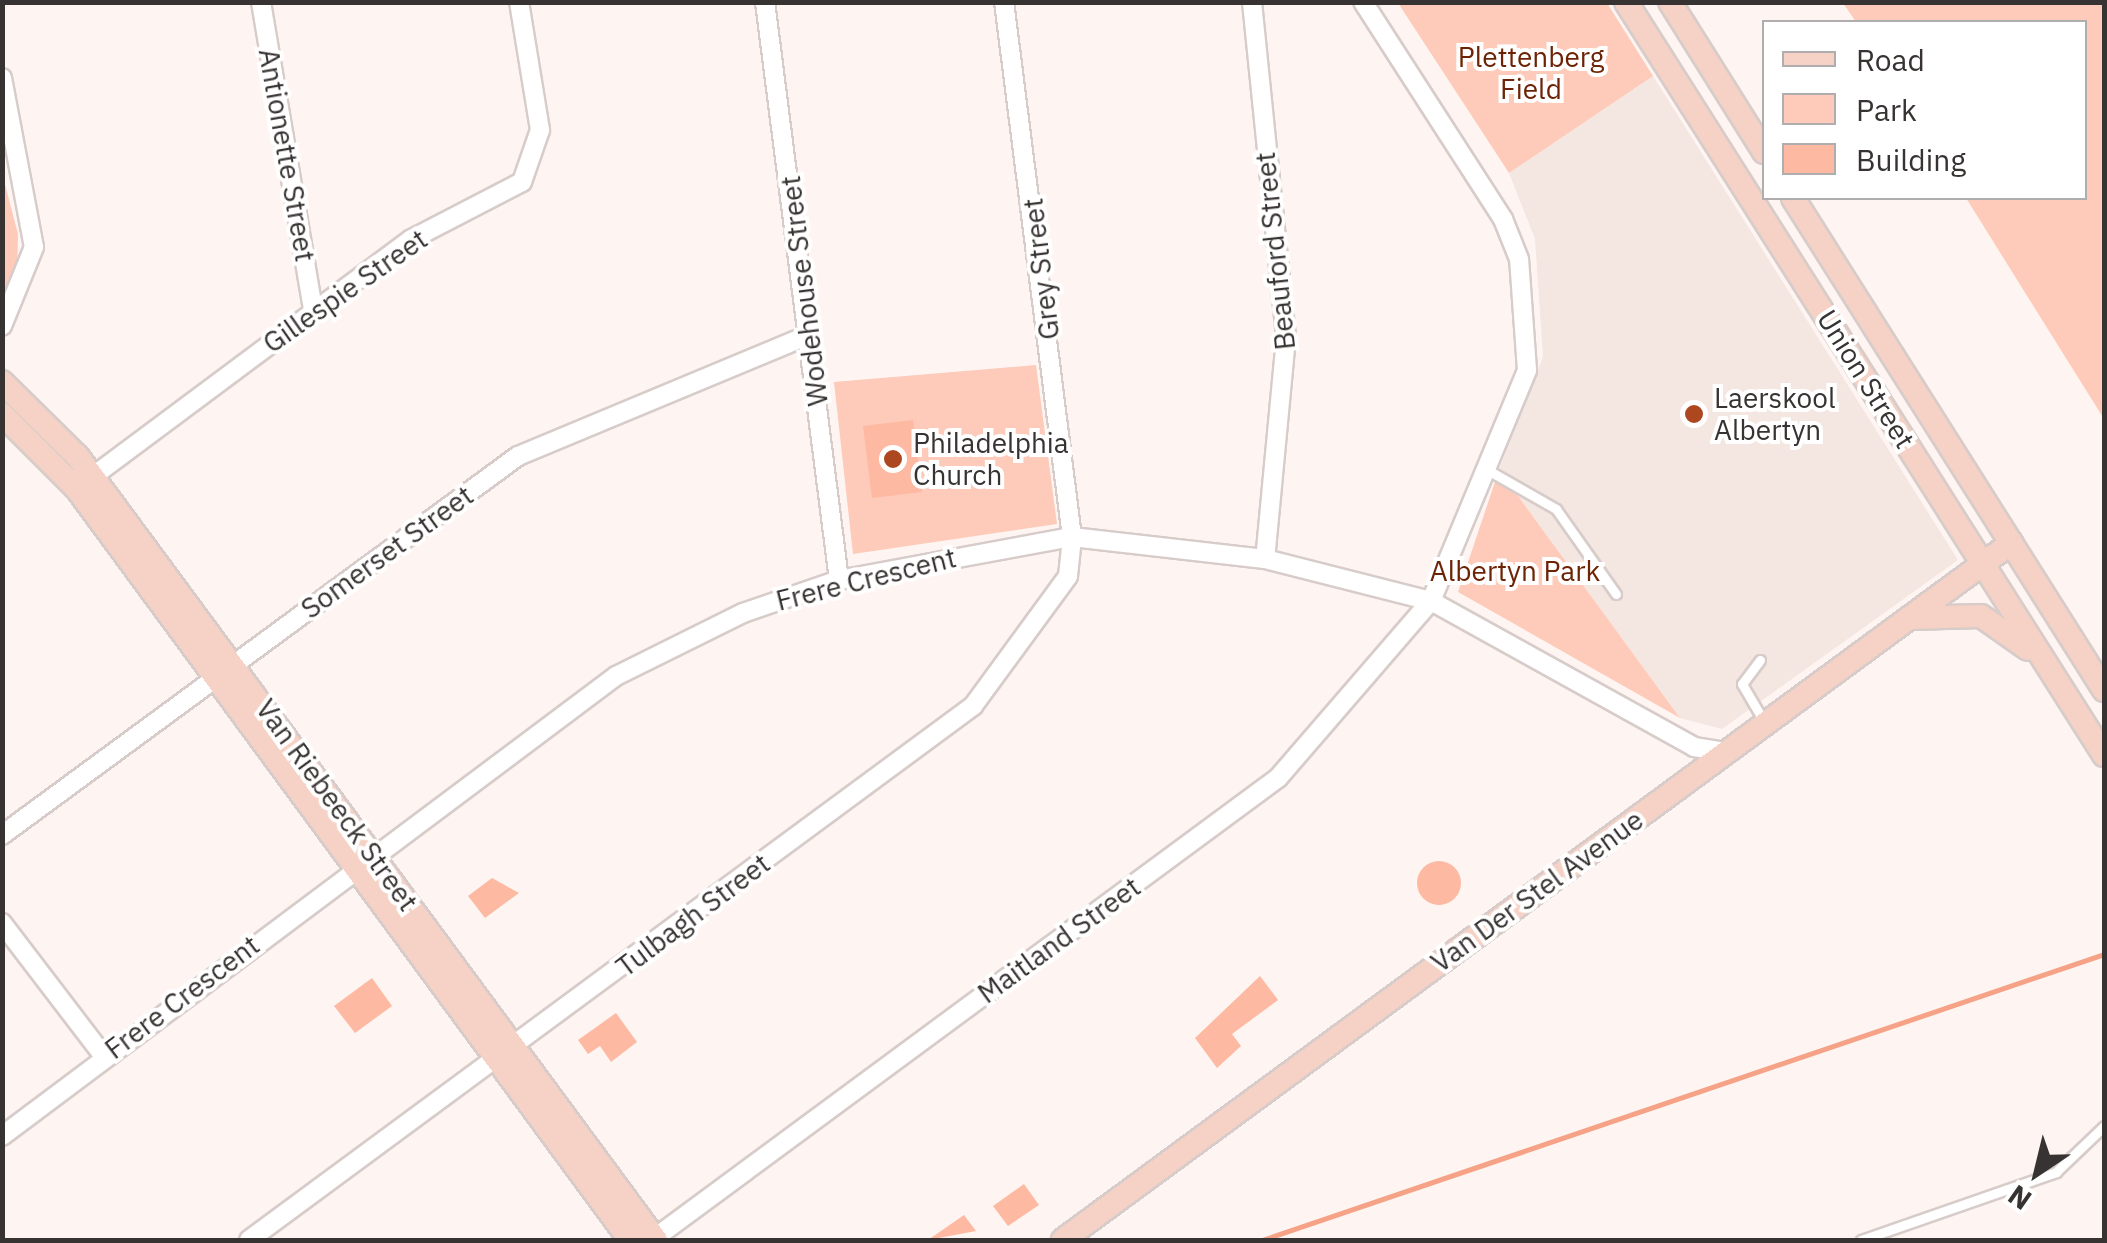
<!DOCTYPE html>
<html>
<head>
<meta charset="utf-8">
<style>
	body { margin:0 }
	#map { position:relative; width:2107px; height:1243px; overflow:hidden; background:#fef5f2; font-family:"IBM Plex Sans",sans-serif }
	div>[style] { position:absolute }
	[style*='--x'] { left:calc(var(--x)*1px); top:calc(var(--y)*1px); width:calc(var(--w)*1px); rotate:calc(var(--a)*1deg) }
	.built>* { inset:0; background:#f4e6e0 }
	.green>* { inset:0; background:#fecab9 }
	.stream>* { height:5px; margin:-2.5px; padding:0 2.5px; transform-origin:2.5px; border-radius:2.5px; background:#f6a286 }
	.building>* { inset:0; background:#fdb9a1 }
	.round { border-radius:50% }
	.roads { filter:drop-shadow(2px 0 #d7ccc9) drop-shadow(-2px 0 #d7ccc9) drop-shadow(0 2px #d7ccc9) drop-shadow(0 -2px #d7ccc9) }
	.lane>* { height:9px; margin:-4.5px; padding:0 4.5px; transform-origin:4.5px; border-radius:4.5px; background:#fff }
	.street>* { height:18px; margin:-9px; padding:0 9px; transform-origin:9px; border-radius:9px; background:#fff }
	.secondary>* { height:22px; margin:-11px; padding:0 11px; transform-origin:11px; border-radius:11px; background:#f5d2c5 }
	.dots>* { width:28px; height:28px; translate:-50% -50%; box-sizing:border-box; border:5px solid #fff; border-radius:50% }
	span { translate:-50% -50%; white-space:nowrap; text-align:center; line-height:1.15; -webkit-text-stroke:8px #fff; paint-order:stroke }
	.park-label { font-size:28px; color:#6d2406 }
	.street-label { font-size:28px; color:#373332 }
	.poi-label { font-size:28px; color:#373332 }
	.left { translate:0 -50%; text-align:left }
	.frame { position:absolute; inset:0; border:5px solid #373332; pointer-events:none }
	.legend { position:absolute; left:1762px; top:20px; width:325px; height:180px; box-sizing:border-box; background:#fff; border:2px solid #afadad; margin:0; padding:12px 18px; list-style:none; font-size:30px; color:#373332 }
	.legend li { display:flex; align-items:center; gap:20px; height:50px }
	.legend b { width:50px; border:2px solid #afadad }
	.north { position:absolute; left:1987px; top:1123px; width:100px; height:100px; -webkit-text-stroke:8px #fff; paint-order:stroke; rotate:215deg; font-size:28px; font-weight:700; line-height:40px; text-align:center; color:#373332 }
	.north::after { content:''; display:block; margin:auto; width:35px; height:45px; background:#373332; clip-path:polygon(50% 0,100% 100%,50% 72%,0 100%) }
</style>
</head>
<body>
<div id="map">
	<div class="built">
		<i style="clip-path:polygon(1653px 76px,1958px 560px,1722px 729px,1680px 718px,1499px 470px,1543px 357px,1535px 239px,1509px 173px)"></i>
	</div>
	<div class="green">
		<i style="clip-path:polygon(1398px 3px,1607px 3px,1653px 76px,1509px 173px)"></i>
		<i style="clip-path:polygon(1843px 3px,2104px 3px,2104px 419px,1966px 198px,2084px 198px,2084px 22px,1856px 22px)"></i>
		<i style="clip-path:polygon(2px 173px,18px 234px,17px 279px,3px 304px)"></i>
		<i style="clip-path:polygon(1036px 365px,1057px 524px,853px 554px,834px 382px)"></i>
		<i style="clip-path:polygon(1499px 470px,1680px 718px,1458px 592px)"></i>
	</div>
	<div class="stream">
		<i style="--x:1262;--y:1240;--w:889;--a:-18.76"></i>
	</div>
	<div class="building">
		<i style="clip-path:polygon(913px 420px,922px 492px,872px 498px,863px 426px)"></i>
		<i class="round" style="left:1417px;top:861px;width:44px;height:44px"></i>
		<i style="clip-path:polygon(492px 878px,519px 893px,485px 918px,468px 896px)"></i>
		<i style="clip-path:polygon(1260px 976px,1278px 1000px,1232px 1034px,1241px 1046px,1217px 1068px,1195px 1038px)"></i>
		<i style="clip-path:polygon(372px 978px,392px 1006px,355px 1033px,334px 1006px)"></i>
		<i style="clip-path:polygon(616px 1013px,637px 1042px,611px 1062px,600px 1046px,588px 1054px,578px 1040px)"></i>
		<i style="clip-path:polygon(1024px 1184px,1039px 1205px,1008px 1226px,993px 1206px)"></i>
		<i style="clip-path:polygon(964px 1215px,976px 1231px,928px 1240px)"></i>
	</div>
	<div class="roads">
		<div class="lane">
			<i style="--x:1486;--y:469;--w:81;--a:29.7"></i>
			<i style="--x:1556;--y:509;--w:104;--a:54.8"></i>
			<i style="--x:1760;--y:660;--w:30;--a:127"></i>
			<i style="--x:1742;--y:684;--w:45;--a:59.5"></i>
			<i style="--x:1861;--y:1240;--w:207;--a:-19.2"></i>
			<i style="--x:2056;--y:1172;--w:66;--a:-43.8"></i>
		</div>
		<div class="street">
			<i style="--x:261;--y:2;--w:310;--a:80.4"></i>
			<i style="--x:765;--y:2;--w:583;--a:82.7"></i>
			<i style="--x:1252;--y:2;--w:338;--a:84.2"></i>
			<i style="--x:1286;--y:338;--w:222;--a:95.4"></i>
			<i style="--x:2;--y:78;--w:172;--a:79.3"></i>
			<i style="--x:34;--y:247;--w:85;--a:112.1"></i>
			<i style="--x:84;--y:483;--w:407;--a:-36.7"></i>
			<i style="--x:410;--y:240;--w:126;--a:-27.4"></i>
			<i style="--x:522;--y:182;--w:55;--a:-70.9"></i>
			<i style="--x:540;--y:130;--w:130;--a:-99.3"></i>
			<i style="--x:2;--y:835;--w:640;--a:-36.3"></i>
			<i style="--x:518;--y:456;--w:314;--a:-22.6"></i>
			<i style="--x:2;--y:923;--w:166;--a:52.6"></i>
			<i style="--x:2;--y:1136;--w:767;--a:-36.84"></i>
			<i style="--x:616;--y:676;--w:142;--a:-26.4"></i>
			<i style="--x:743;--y:613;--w:102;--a:-19"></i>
			<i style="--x:839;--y:580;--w:237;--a:-10.5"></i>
			<i style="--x:1072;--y:537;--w:194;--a:6.5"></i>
			<i style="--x:1265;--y:559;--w:171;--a:14.2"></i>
			<i style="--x:1431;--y:601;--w:301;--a:29"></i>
			<i style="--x:1694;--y:747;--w:33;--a:9"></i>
			<i style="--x:249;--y:1240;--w:900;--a:-36.41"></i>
			<i style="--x:973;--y:706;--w:161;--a:-53.8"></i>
			<i style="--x:1068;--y:576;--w:39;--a:-84"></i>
			<i style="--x:1072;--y:537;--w:539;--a:-97.24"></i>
			<i style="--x:652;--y:1240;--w:778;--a:-36.43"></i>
			<i style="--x:1278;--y:778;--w:234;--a:-49.2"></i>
			<i style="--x:1431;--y:601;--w:250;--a:-67.4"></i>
			<i style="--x:1527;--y:370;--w:111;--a:-94.1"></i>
			<i style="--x:1519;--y:259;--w:43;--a:-111.8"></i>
			<i style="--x:1503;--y:219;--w:258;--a:-122.8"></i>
		</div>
		<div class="secondary">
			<i style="--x:1626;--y:2;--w:892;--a:57.59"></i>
			<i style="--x:1670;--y:2;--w:177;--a:57.9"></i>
			<i style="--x:1793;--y:198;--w:582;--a:57.7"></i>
			<i style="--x:2;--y:382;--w:107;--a:44.6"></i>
			<i style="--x:78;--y:457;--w:973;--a:53.57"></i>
			<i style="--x:2;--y:414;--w:106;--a:45"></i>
			<i style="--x:77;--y:489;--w:933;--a:53.63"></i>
			<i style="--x:1912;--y:618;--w:69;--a:-1.7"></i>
			<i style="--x:1981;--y:616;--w:57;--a:35.1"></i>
			<i style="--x:1063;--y:1240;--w:1177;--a:-36.32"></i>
		</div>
	</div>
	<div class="dots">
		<i style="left:1694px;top:414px;background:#ad471f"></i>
		<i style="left:893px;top:459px;background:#ad471f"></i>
	</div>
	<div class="park-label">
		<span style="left:1531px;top:73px">Plettenberg<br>Field</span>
		<span style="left:1515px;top:571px">Albertyn Park</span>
	</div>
	<div class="street-label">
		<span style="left:287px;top:155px;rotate:80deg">Antionette Street</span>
		<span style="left:1275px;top:251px;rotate:-96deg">Beauford Street</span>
		<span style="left:1041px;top:269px;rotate:-97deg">Grey Street</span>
		<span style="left:345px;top:291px;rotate:-35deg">Gillespie Street</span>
		<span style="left:804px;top:291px;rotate:-97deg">Wodehouse Street</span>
		<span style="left:1866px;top:379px;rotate:58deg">Union Street</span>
		<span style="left:387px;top:552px;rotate:-36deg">Somerset Street</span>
		<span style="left:866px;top:579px;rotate:-14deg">Frere Crescent</span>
		<span style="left:337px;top:805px;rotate:54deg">Van Riebeeck Street</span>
		<span style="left:1537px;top:891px;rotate:-36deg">Van Der Stel Avenue</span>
		<span style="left:693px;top:915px;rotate:-37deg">Tulbagh Street</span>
		<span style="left:1059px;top:940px;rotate:-36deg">Maitland Street</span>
		<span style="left:182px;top:997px;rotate:-37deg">Frere Crescent</span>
	</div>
	<div class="poi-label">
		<span class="left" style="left:1714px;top:414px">Laerskool<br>Albertyn</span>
		<span class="left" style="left:913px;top:459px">Philadelphia<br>Church</span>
	</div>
	<div class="frame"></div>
	<ul class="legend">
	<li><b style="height:12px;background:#f5d2c5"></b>Road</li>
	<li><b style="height:28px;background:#fecab9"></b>Park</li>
	<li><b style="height:28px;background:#fdb9a1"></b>Building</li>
	</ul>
	<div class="north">N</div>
</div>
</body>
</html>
